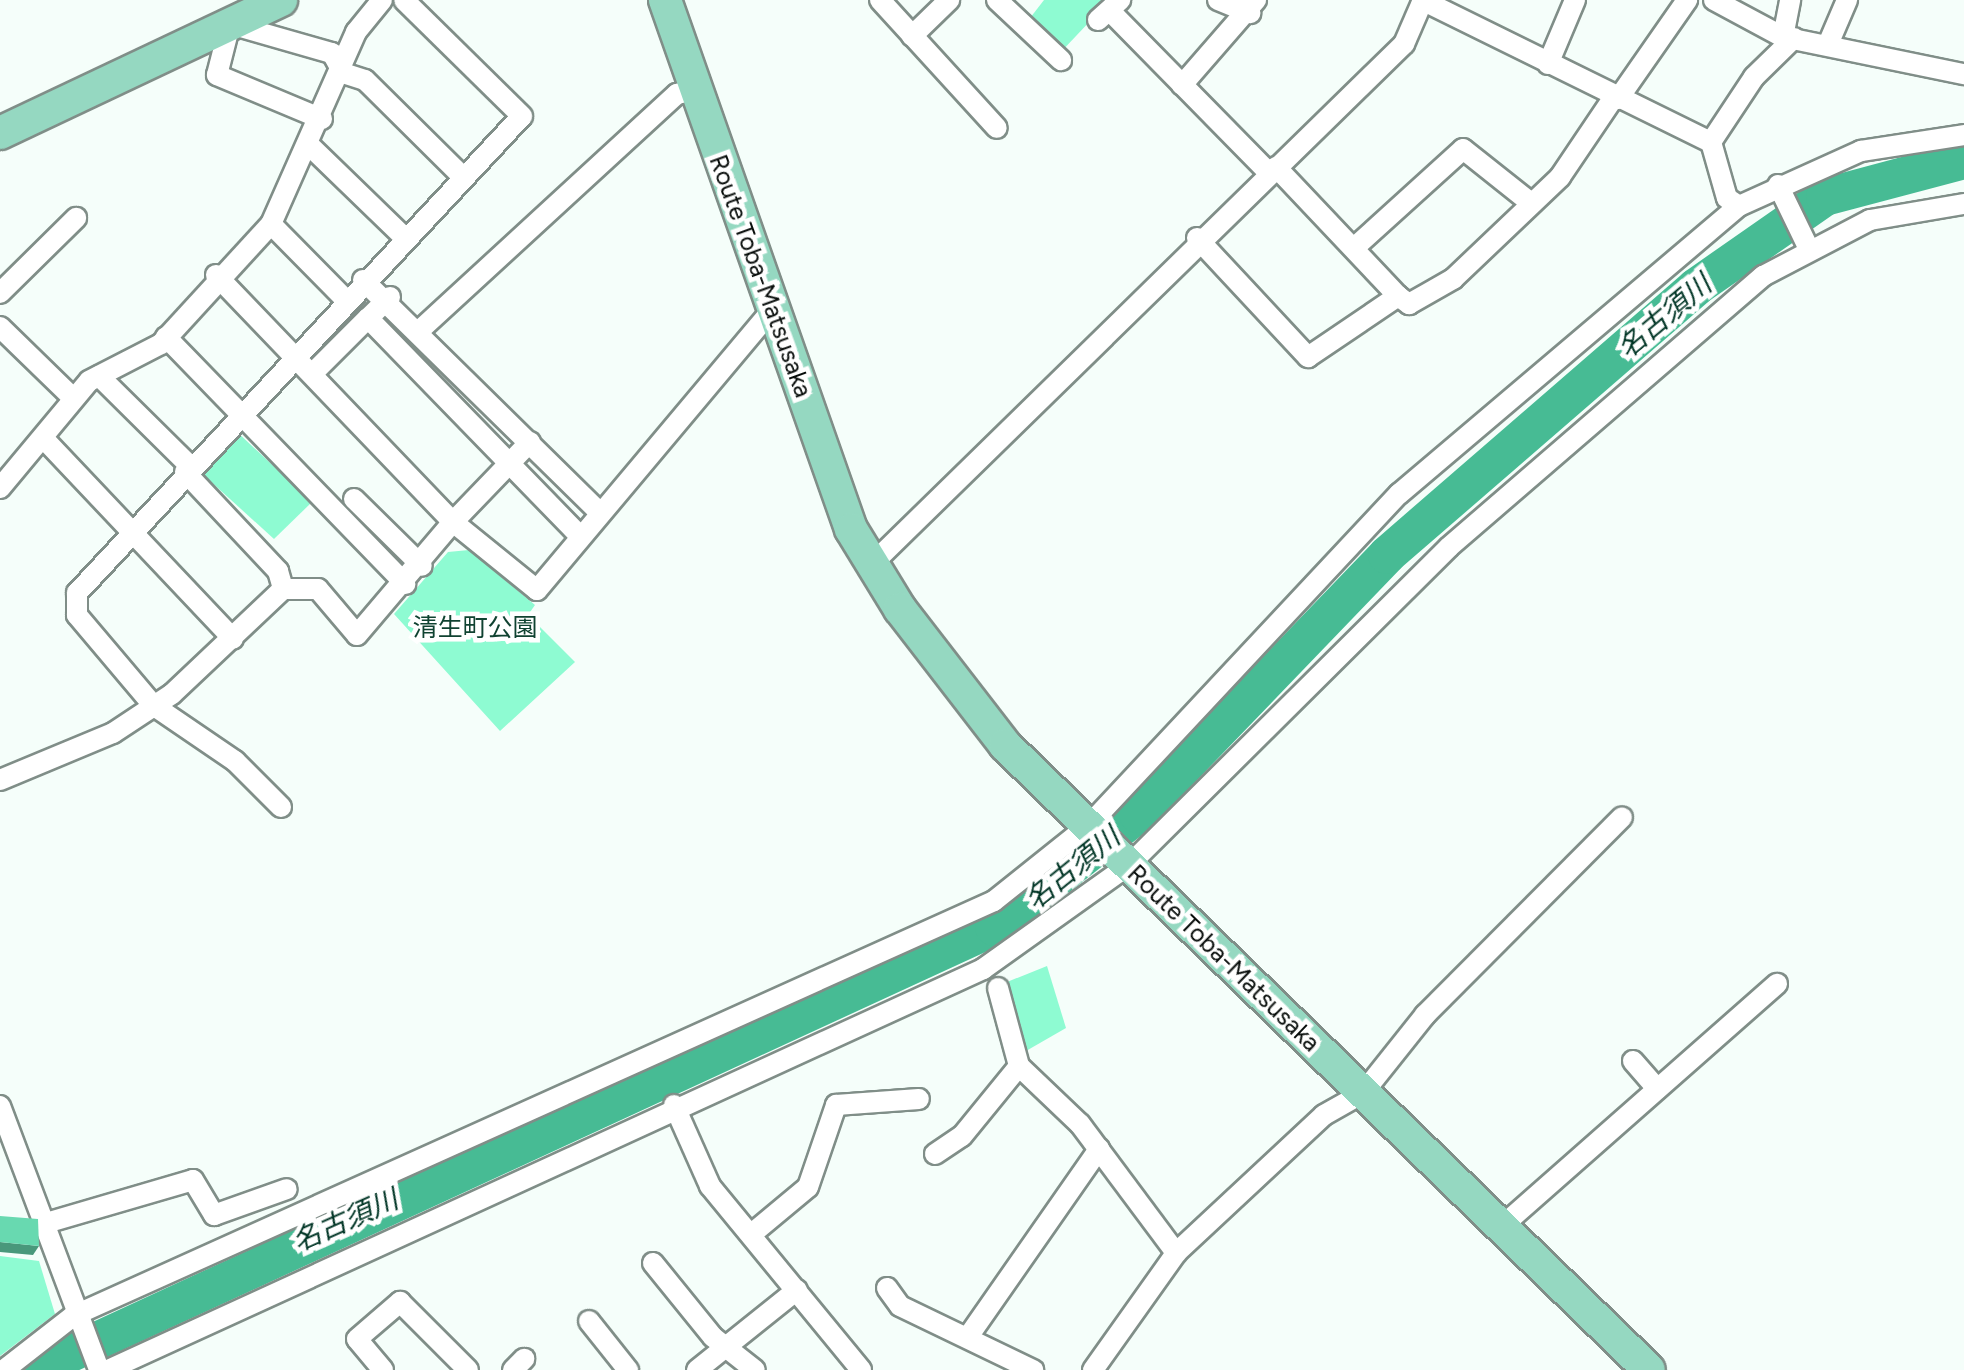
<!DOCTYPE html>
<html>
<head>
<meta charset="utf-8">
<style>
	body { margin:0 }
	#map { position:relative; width:1964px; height:1370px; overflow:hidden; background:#f5fefa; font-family:Figtree,"Noto Sans JP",sans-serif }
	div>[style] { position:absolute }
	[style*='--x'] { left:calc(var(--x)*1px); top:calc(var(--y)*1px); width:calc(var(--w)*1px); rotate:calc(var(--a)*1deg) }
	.green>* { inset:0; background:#8efbd2 }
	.river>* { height:38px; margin:-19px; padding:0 19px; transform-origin:19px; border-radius:19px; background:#47bb94 }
	.roads { filter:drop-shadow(2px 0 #808e88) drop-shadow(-2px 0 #808e88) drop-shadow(0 2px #808e88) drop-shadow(0 -2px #808e88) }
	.minor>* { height:20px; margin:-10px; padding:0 10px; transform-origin:10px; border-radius:10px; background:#fff }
	.primary>* { height:32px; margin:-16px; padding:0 16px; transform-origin:16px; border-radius:16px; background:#95d8c1 }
	.shaded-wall>* { inset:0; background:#49987b }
	.building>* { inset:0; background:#68d9b0 }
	span { translate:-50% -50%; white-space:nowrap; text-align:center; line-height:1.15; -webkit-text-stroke:9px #fff; paint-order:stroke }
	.street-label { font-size:25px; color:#080d0b }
	.park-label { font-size:25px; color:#104231 }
	.water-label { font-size:28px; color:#003525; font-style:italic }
</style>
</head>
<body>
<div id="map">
	<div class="green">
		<i style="clip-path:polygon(1044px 0,1110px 0,1059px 54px,1027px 22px)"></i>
		<i style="clip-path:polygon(235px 430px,312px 502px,274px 539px,198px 470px)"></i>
		<i style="clip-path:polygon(469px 550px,535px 605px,528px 615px,575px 662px,500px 731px,394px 614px,448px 552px)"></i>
		<i style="clip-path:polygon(1047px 966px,1066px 1028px,1026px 1051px,1007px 982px)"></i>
		<i style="clip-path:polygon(0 1256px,39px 1261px,55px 1314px,0 1356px)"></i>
	</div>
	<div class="river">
		<i style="--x:34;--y:1370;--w:1057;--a:-24.77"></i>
		<i style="--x:994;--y:927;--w:183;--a:-38.1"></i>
		<i style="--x:1138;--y:814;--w:359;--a:-46.1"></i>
		<i style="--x:1387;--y:555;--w:409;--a:-40.9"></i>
		<i style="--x:1696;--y:287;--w:157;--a:-34.9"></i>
		<i style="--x:1825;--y:197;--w:144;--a:-14.9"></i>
	</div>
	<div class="roads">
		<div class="minor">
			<i style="--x:880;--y:0;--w:173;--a:47.6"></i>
			<i style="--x:997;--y:0;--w:88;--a:43.2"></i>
			<i style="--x:1218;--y:0;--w:35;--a:22"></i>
			<i style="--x:1422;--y:0;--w:322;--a:26.2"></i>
			<i style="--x:1711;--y:142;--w:78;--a:-56.5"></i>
			<i style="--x:1754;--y:77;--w:56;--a:-44.3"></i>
			<i style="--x:1714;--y:0;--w:78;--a:28.2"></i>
			<i style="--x:1783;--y:37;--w:185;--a:11.6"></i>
			<i style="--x:1110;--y:11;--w:227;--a:45.5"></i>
			<i style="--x:1098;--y:20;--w:30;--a:-42"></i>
			<i style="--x:912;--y:36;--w:52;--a:-44.2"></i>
			<i style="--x:1783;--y:37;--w:38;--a:-79"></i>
			<i style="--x:1829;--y:42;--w:46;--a:-66.8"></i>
			<i style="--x:1548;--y:64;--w:69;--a:-67.1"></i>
			<i style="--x:1182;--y:85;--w:113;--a:-49"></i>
			<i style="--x:1618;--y:99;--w:121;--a:-55.1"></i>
			<i style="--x:322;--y:119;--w:114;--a:-157.3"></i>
			<i style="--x:217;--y:75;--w:53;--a:-75.7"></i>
			<i style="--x:230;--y:24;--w:106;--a:15.9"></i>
			<i style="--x:332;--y:53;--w:23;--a:61"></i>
			<i style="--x:343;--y:73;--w:23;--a:18"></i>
			<i style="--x:365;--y:80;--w:138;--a:44.7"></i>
			<i style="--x:1711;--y:142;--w:58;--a:74.1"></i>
			<i style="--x:1727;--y:198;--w:14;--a:34"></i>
			<i style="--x:310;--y:146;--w:131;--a:44.1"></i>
			<i style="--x:1276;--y:167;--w:178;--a:46.6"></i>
			<i style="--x:1778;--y:185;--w:71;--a:64.2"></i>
			<i style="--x:271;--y:224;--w:105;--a:45.4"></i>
			<i style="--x:1197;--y:238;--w:163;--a:47"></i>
			<i style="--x:1308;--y:357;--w:109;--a:-34.1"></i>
			<i style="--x:1398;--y:296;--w:14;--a:36"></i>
			<i style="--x:1409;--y:304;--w:51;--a:-29.6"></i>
			<i style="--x:1453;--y:279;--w:148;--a:-43.6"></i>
			<i style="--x:1560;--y:177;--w:97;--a:-56"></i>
			<i style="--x:1354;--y:248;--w:147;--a:-42.2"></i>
			<i style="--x:1463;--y:149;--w:87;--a:38.5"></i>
			<i style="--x:216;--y:275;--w:342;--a:46.2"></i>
			<i style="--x:453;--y:522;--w:111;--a:-46.1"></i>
			<i style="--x:363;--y:280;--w:332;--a:44.5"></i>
			<i style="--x:0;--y:293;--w:107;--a:-44.6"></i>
			<i style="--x:390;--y:297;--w:30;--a:136"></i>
			<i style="--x:368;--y:318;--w:304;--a:45.8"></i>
			<i style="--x:0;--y:327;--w:102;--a:44.2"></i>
			<i style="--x:420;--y:330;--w:349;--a:-42.6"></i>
			<i style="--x:677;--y:94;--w:18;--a:-13"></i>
			<i style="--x:166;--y:337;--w:344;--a:45.9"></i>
			<i style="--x:312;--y:374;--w:79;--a:-45"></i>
			<i style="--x:99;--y:376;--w:125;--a:44.7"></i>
			<i style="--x:46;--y:441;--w:272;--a:46.6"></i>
			<i style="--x:185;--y:472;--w:136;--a:46.8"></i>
			<i style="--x:278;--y:571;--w:19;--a:74"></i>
			<i style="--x:0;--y:488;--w:139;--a:-50.2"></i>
			<i style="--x:89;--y:381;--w:81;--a:-27.2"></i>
			<i style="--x:161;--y:344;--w:163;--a:-47.5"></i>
			<i style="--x:271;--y:224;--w:210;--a:-66.1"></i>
			<i style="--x:356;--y:32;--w:41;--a:-50.9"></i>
			<i style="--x:354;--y:499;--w:95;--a:44.6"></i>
			<i style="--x:872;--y:564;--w:744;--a:-44.35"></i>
			<i style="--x:1404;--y:44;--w:48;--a:-66.6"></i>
			<i style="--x:0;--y:780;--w:122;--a:-22.6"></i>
			<i style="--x:113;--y:733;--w:71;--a:-33.5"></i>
			<i style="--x:172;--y:694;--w:153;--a:-43.4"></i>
			<i style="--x:283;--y:589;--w:35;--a:0"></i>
			<i style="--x:318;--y:589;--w:60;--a:49.7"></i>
			<i style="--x:357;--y:635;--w:148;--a:-49.7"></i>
			<i style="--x:453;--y:522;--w:108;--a:39"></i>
			<i style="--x:537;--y:590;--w:368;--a:-50"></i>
			<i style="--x:281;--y:807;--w:65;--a:-135"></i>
			<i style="--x:235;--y:761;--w:99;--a:-145.7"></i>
			<i style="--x:153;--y:705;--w:118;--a:-130.2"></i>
			<i style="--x:77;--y:615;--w:22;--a:-90"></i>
			<i style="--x:77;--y:593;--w:652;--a:-46.99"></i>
			<i style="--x:522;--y:116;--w:165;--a:-135.5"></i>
			<i style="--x:998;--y:988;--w:81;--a:74.9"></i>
			<i style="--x:1633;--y:1061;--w:37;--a:49"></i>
			<i style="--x:674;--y:1105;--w:89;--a:66"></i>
			<i style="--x:710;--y:1186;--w:238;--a:50.6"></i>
			<i style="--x:0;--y:1106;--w:282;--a:69.4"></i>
			<i style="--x:935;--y:1154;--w:32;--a:-34"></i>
			<i style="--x:962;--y:1136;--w:90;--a:-50.8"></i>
			<i style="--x:1019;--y:1066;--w:84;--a:43.6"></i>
			<i style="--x:1080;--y:1124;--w:161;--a:53.3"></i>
			<i style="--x:46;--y:1223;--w:153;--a:-16.3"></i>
			<i style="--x:193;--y:1180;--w:41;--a:59"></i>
			<i style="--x:214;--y:1215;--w:77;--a:-19.6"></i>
			<i style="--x:1501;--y:1227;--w:368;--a:-41.4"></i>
			<i style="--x:754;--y:1232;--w:70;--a:-39.8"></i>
			<i style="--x:808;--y:1187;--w:87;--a:-71.1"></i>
			<i style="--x:836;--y:1105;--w:83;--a:-4.1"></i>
			<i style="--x:653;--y:1263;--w:95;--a:51"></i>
			<i style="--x:713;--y:1337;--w:53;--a:38.2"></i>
			<i style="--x:887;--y:1288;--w:22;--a:54"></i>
			<i style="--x:900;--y:1306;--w:148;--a:25.7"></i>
			<i style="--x:589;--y:1321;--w:63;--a:51.5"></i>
			<i style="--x:970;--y:1334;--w:226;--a:-55.1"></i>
			<i style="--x:4;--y:1370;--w:88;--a:-38"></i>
			<i style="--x:73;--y:1316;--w:1010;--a:-24.26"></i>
			<i style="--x:994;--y:901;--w:120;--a:-38.6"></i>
			<i style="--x:1088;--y:826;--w:455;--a:-46.9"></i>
			<i style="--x:1399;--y:494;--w:446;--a:-40.3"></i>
			<i style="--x:1739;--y:206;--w:134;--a:-24.3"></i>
			<i style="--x:1861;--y:151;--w:104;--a:-8.8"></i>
			<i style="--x:108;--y:1370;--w:963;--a:-24.62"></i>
			<i style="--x:983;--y:969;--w:179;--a:-35.5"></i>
			<i style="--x:1129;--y:865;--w:451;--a:-44.8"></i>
			<i style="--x:1449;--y:547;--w:415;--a:-40.8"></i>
			<i style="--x:1763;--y:276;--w:121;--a:-27.6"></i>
			<i style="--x:1870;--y:220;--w:95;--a:-9.7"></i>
			<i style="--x:383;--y:1370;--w:40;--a:-130"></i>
			<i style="--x:357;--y:1339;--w:57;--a:-40.7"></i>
			<i style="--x:400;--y:1302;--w:96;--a:45"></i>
			<i style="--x:513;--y:1370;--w:16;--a:-45"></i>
			<i style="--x:697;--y:1370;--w:128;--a:-38.7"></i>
			<i style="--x:1093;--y:1370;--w:143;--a:-54.6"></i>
			<i style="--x:1176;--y:1253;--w:202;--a:-43"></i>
			<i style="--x:1324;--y:1115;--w:45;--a:-29.4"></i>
			<i style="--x:1363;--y:1093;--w:100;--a:-51.5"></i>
			<i style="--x:1425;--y:1015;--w:279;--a:-45.1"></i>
		</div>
		<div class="primary">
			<i style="--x:665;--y:0;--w:561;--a:70.63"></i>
			<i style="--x:851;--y:529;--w:94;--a:58.5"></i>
			<i style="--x:900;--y:609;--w:172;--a:52.3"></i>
			<i style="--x:1005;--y:745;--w:897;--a:44.14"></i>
			<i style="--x:0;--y:133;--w:311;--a:-25.3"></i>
		</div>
	</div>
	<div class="shaded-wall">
		<i style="clip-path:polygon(0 1242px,39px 1246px,33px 1255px,0 1252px)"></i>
	</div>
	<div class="building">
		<i style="clip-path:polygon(0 1216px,38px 1219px,39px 1246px,0 1242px)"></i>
	</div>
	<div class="street-label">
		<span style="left:761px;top:276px;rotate:70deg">Route Toba-Matsusaka</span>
		<span style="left:1224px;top:958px;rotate:44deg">Route Toba-Matsusaka</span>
	</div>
	<div class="park-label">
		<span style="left:475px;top:627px">清生町公園</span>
	</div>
	<div class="water-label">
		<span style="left:1664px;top:316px;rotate:-40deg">名古須川</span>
		<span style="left:1072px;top:868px;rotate:-39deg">名古須川</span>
		<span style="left:345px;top:1220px;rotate:-24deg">名古須川</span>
	</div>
</div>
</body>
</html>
